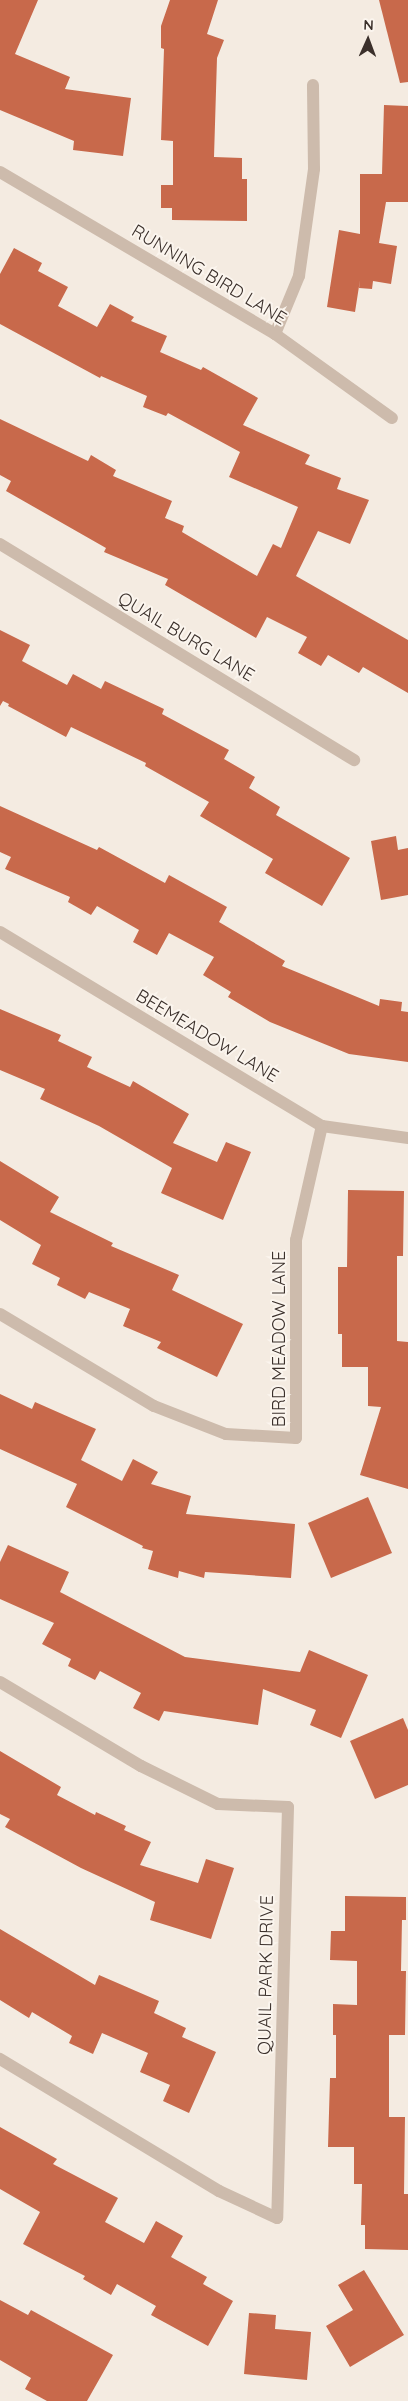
<!DOCTYPE html>
<html>
<head>
<meta charset="utf-8">
<style>
	body { margin:0 }
	#map { position:relative; width:408px; height:2401px; overflow:hidden; background:#f4ebe1; font-family:Quicksand,sans-serif }
	div>[style] { position:absolute }
	[style*='--x'] { left:calc(var(--x)*1px); top:calc(var(--y)*1px); width:calc(var(--w)*1px); rotate:calc(var(--a)*1deg) }
	.building>* { inset:0; background:#c8694b }
	.minor>* { height:12px; margin:-6px; padding:0 6px; transform-origin:6px; border-radius:6px; background:#cdbbac }
	span { translate:-50% -50%; white-space:nowrap; text-align:center; line-height:1.15; -webkit-text-stroke:4px #fbf5ee; paint-order:stroke }
	.street-label { font-size:18px; color:#3b302b }
	.north { position:absolute; left:343px; top:15px; width:50px; height:50px; -webkit-text-stroke:4px #fbf5ee; paint-order:stroke; rotate:2deg; font-size:14px; font-weight:700; line-height:20px; text-align:center; color:#3b302b }
	.north::after { content:''; display:block; margin:auto; width:18px; height:22px; background:#3b302b; clip-path:polygon(50% 0,100% 100%,50% 72%,0 100%) }
</style>
</head>
<body>
<div id="map">
	<div class="building">
		<i style="clip-path:polygon(0 0,38px 0,15px 54px,70px 77px,65px 89px,131px 98px,123px 156px,73px 150px,74px 141px,0 110px)"></i>
		<i style="clip-path:polygon(170px 0,218px 0,207px 34px,224px 40px,217px 58px,214px 157px,242px 158px,242px 179px,247px 179px,247px 221px,172px 220px,172px 208px,161px 208px,161px 185px,173px 185px,173px 141px,161px 140px,164px 49px,161px 48px,161px 26px)"></i>
		<i style="clip-path:polygon(379px 0,408px 0,408px 82px,400px 83px)"></i>
		<i style="clip-path:polygon(384px 105px,408px 106px,408px 202px,386px 202px,379px 243px,397px 246px,391px 284px,373px 281px,372px 289px,359px 288px,360px 280px,355px 312px,327px 307px,339px 230px,360px 234px,360px 174px,382px 174px)"></i>
		<i style="clip-path:polygon(14px 248px,42px 263px,38px 271px,68px 287px,58px 306px,97px 327px,110px 304px,134px 317px,131px 321px,167px 336px,160px 352px,201px 370px,203px 367px,258px 398px,243px 425px,310px 455px,305px 464px,341px 478px,337px 489px,369px 500px,350px 544px,318px 531px,296px 576px,408px 640px,408px 693px,363px 667px,359px 673px,328px 655px,321px 666px,298px 653px,307px 637px,267px 617px,256px 638px,165px 585px,168px 579px,104px 552px,106px 548px,6px 491px,11px 481px,0 475px,0 419px,88px 461px,91px 455px,116px 470px,113px 476px,172px 501px,165px 518px,184px 526px,182px 532px,257px 576px,273px 544px,281px 548px,298px 507px,229px 477px,240px 452px,168px 413px,166px 416px,143px 407px,147px 396px,101px 376px,100px 378px,0 324px,0 274px)"></i>
		<i style="clip-path:polygon(0 630px,30px 645px,22px 661px,67px 685px,73px 674px,101px 689px,105px 681px,164px 709px,162px 714px,229px 750px,224px 759px,255px 777px,249px 788px,280px 807px,276px 815px,350px 858px,322px 906px,265px 873px,273px 859px,200px 816px,209px 802px,145px 766px,146px 763px,71px 727px,66px 737px,8px 706px,9px 704px,3px 701px,0 706px)"></i>
		<i style="clip-path:polygon(0 806px,97px 850px,99px 847px,165px 883px,169px 875px,227px 907px,219px 922px,285px 961px,282px 966px,379px 1006px,380px 999px,402px 1002px,401px 1011px,408px 1012px,408px 1062px,349px 1054px,270px 1022px,228px 997px,231px 992px,203px 975px,214px 957px,169px 933px,157px 955px,133px 942px,139px 930px,97px 906px,91px 915px,68px 902px,70px 897px,5px 869px,11px 857px,0 852px)"></i>
		<i style="clip-path:polygon(396px 836px,398px 850px,408px 848px,408px 895px,381px 900px,371px 841px)"></i>
		<i style="clip-path:polygon(0 1009px,61px 1035px,58px 1041px,92px 1057px,87px 1067px,130px 1087px,133px 1081px,189px 1114px,173px 1143px,217px 1162px,226px 1142px,251px 1152px,223px 1220px,161px 1193px,172px 1168px,99px 1126px,40px 1099px,45px 1089px,0 1070px)"></i>
		<i style="clip-path:polygon(0 1161px,59px 1197px,50px 1212px,113px 1243px,111px 1246px,179px 1275px,172px 1290px,243px 1324px,217px 1377px,157px 1348px,161px 1342px,123px 1326px,130px 1309px,89px 1292px,85px 1299px,57px 1285px,60px 1278px,32px 1264px,41px 1245px,0 1220px)"></i>
		<i style="clip-path:polygon(348px 1190px,404px 1191px,403px 1256px,397px 1256px,397px 1341px,408px 1342px,408px 1489px,360px 1475px,381px 1407px,368px 1406px,368px 1367px,342px 1367px,342px 1334px,338px 1334px,338px 1267px,347px 1267px)"></i>
		<i style="clip-path:polygon(0 1394px,32px 1409px,35px 1402px,96px 1429px,81px 1460px,122px 1481px,133px 1459px,158px 1472px,151px 1484px,191px 1496px,186px 1514px,295px 1524px,291px 1578px,205px 1572px,204px 1578px,179px 1571px,178px 1578px,148px 1569px,153px 1551px,142px 1548px,143px 1546px,66px 1507px,77px 1484px,0 1449px)"></i>
		<i style="clip-path:polygon(368px 1497px,392px 1553px,331px 1578px,308px 1523px)"></i>
		<i style="clip-path:polygon(8px 1545px,69px 1572px,60px 1592px,185px 1657px,300px 1672px,309px 1650px,368px 1675px,341px 1738px,310px 1725px,316px 1710px,263px 1689px,258px 1725px,164px 1711px,159px 1721px,133px 1708px,141px 1693px,100px 1671px,95px 1680px,68px 1666px,71px 1659px,42px 1644px,54px 1623px,0 1599px,0 1562px)"></i>
		<i style="clip-path:polygon(403px 1718px,408px 1730px,408px 1785px,375px 1799px,350px 1741px)"></i>
		<i style="clip-path:polygon(0 1751px,61px 1787px,57px 1795px,95px 1815px,96px 1812px,126px 1826px,124px 1830px,151px 1842px,140px 1865px,198px 1883px,206px 1859px,234px 1868px,211px 1939px,150px 1920px,155px 1902px,81px 1868px,5px 1827px,10px 1819px,0 1814px)"></i>
		<i style="clip-path:polygon(345px 1896px,406px 1897px,406px 1920px,402px 1920px,401px 1971px,406px 1971px,405px 2035px,389px 2035px,389px 2117px,405px 2117px,404px 2194px,408px 2194px,408px 2250px,365px 2249px,365px 2225px,361px 2225px,362px 2184px,354px 2184px,354px 2147px,328px 2147px,330px 2078px,336px 2078px,336px 2035px,333px 2035px,333px 2004px,357px 2005px,357px 1961px,330px 1960px,331px 1931px,345px 1931px)"></i>
		<i style="clip-path:polygon(0 1929px,95px 1985px,99px 1975px,159px 2001px,154px 2013px,186px 2028px,182px 2037px,216px 2052px,189px 2113px,163px 2101px,170px 2085px,140px 2072px,148px 2053px,102px 2033px,93px 2054px,69px 2043px,72px 2036px,32px 2012px,29px 2018px,0 2000px)"></i>
		<i style="clip-path:polygon(0 2127px,57px 2159px,53px 2164px,118px 2198px,105px 2222px,144px 2243px,156px 2221px,183px 2236px,171px 2257px,207px 2277px,203px 2284px,233px 2301px,208px 2346px,151px 2315px,156px 2306px,117px 2284px,111px 2295px,83px 2279px,85px 2276px,23px 2244px,40px 2212px,0 2189px)"></i>
		<i style="clip-path:polygon(364px 2270px,404px 2335px,350px 2367px,326px 2326px,353px 2310px,338px 2285px)"></i>
		<i style="clip-path:polygon(0 2300px,28px 2315px,31px 2310px,113px 2355px,87px 2401px,47px 2401px,25px 2389px,31px 2378px,0 2360px)"></i>
		<i style="clip-path:polygon(249px 2313px,276px 2315px,275px 2329px,311px 2332px,307px 2380px,244px 2374px)"></i>
	</div>
	<div class="minor">
		<i style="--x:0;--y:172;--w:319;--a:30.5"></i>
		<i style="--x:275;--y:334;--w:144;--a:35.7"></i>
		<i style="--x:275;--y:334;--w:63;--a:-67.5"></i>
		<i style="--x:299;--y:276;--w:108;--a:-82"></i>
		<i style="--x:314;--y:169;--w:84;--a:-90.7"></i>
		<i style="--x:0;--y:544;--w:415;--a:31.4"></i>
		<i style="--x:0;--y:932;--w:376;--a:31.1"></i>
		<i style="--x:322;--y:1126;--w:87;--a:7.9"></i>
		<i style="--x:0;--y:1314;--w:179;--a:30.9"></i>
		<i style="--x:154;--y:1406;--w:77;--a:21.3"></i>
		<i style="--x:226;--y:1434;--w:70;--a:3.3"></i>
		<i style="--x:296;--y:1438;--w:198;--a:-90"></i>
		<i style="--x:296;--y:1240;--w:117;--a:-77.2"></i>
		<i style="--x:0;--y:1682;--w:164;--a:30.8"></i>
		<i style="--x:141;--y:1766;--w:86;--a:26.3"></i>
		<i style="--x:218;--y:1804;--w:70;--a:2.5"></i>
		<i style="--x:288;--y:1807;--w:411;--a:91.5"></i>
		<i style="--x:277;--y:2218;--w:64;--a:-155"></i>
		<i style="--x:219;--y:2191;--w:256;--a:-148.9"></i>
	</div>
	<div class="street-label">
		<span style="left:209px;top:275px;rotate:31deg">RUNNING BIRD LANE</span>
		<span style="left:186px;top:637px;rotate:31deg">QUAIL BURG LANE</span>
		<span style="left:207px;top:1036px;rotate:31deg">BEEMEADOW LANE</span>
		<span style="left:279px;top:1339px;rotate:-90deg">BIRD MEADOW LANE</span>
		<span style="left:266px;top:1975px;rotate:-89deg">QUAIL PARK DRIVE</span>
	</div>
	<div class="north">N</div>
</div>
</body>
</html>
